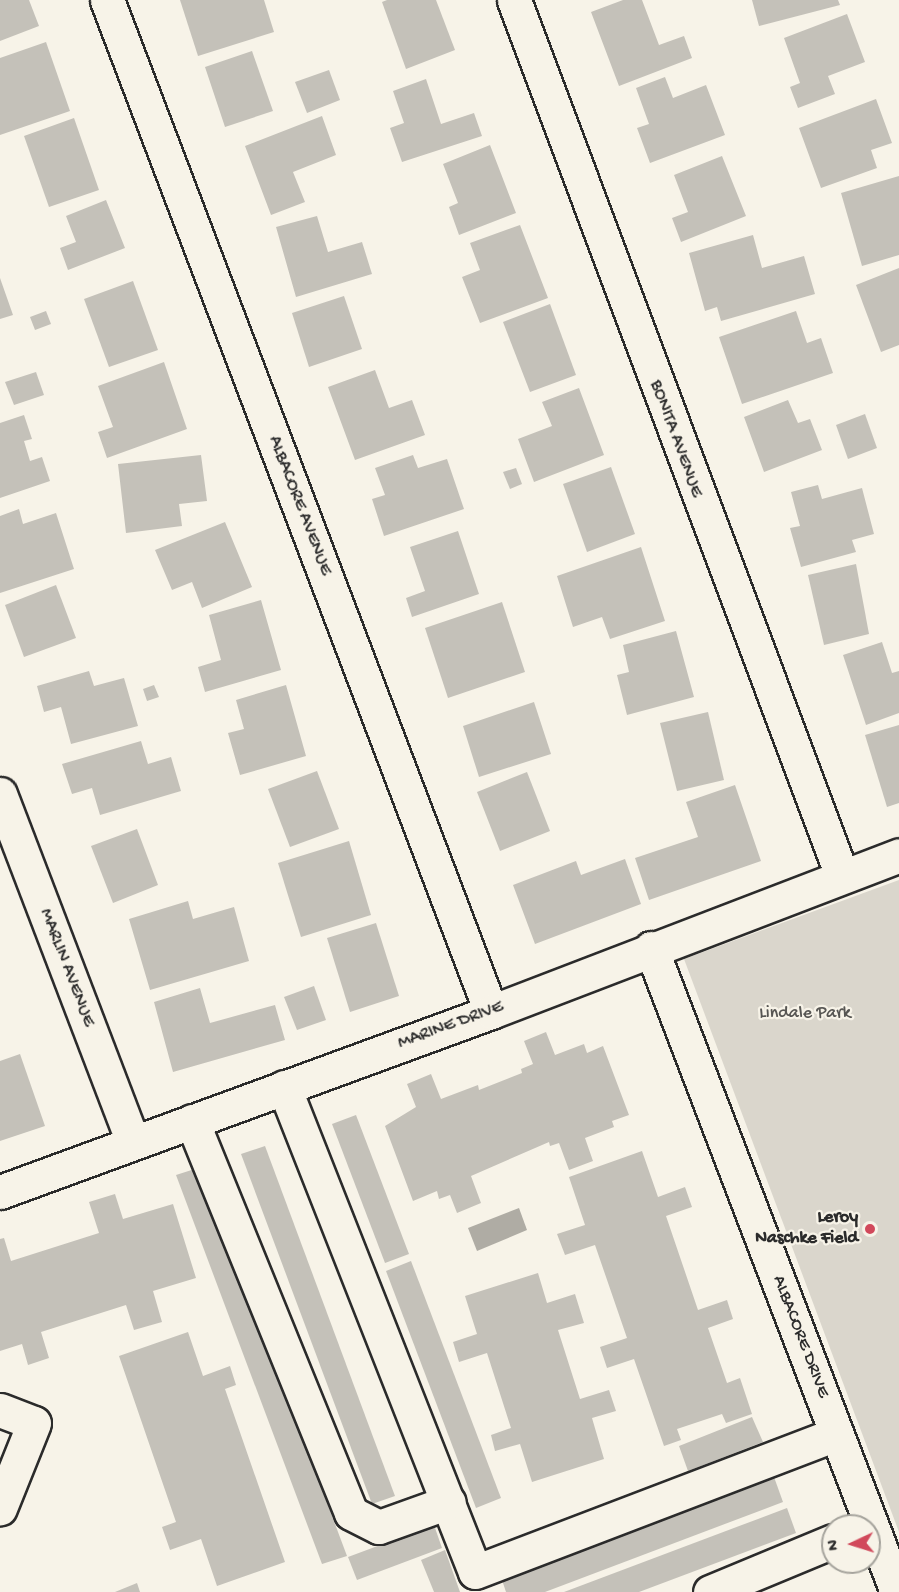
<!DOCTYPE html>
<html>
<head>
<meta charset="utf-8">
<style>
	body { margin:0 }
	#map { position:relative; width:899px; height:1592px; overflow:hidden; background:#f7f3e8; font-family:"Gochi Hand",sans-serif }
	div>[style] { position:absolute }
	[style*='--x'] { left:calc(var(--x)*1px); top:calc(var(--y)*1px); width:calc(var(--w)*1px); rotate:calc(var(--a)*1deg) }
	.green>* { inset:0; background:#dad6cc }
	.water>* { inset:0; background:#afaca4 }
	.building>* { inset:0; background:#c4c1b9 }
	.roads { filter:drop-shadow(2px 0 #2b2b2b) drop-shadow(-2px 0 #2b2b2b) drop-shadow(0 2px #2b2b2b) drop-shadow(0 -2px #2b2b2b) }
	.minor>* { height:33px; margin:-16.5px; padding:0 16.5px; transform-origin:16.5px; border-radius:16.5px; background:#f7f3e8 }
	.dots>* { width:16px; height:16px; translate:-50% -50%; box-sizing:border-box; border:3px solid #f7f3e8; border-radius:50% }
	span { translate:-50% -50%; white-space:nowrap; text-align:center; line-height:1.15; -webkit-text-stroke:4.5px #f7f3e8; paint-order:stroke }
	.street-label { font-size:18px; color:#2b2b2b }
	.park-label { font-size:18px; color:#575653 }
	.poi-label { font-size:18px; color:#2b2b2b; font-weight:700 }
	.right { translate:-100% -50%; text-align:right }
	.north { position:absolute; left:821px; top:1514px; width:60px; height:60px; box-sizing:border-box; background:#f7f3e8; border:2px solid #a5a39c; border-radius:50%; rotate:266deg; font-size:16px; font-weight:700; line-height:24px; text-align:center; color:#2b2b2b }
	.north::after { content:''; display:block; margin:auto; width:21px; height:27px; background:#d1495b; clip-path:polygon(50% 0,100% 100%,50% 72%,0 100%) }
</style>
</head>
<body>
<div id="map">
	<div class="green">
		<i style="clip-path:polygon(899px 880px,899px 1532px,684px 959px)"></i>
	</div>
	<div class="water">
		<i style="clip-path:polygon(519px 1208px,527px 1230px,477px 1251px,468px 1228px)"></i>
	</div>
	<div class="building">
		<i style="clip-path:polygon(0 0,29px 0,39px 26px,0 41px)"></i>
		<i style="clip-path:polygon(180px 0,264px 0,274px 32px,198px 56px)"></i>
		<i style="clip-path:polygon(387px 0,436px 0,455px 50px,406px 69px,382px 2px)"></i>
		<i style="clip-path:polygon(623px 0,642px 0,659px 45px,684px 36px,692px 58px,619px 86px,591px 12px)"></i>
		<i style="clip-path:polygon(752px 0,838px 0,840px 5px,759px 26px)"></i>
		<i style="clip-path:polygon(847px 14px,865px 62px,828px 76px,835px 94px,798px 108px,790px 87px,800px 83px,784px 38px)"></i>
		<i style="clip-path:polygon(46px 42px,70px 111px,0 135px,0 58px)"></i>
		<i style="clip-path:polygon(252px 51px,273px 111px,225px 127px,205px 67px)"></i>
		<i style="clip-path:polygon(329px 70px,340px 100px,307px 113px,295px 82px)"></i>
		<i style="clip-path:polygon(665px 77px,673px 98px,706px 85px,725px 135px,650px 163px,637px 128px,649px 124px,636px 88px)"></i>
		<i style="clip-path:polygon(426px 79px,441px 124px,474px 113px,482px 136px,402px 162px,390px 128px,404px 123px,393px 91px)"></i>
		<i style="clip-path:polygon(876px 99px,892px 143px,871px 150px,877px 168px,821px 188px,799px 128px)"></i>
		<i style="clip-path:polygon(322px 116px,336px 155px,293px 172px,305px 202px,271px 215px,245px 146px)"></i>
		<i style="clip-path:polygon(74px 118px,99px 190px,49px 207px,24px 136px)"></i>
		<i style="clip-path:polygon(490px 145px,516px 213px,459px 235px,449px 207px,458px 203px,443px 164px)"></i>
		<i style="clip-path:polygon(722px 156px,746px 216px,681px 242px,672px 218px,688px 212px,674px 175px)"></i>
		<i style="clip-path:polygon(899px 176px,899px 255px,862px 266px,841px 193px)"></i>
		<i style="clip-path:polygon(106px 200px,125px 248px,68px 270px,60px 248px,76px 242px,66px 216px)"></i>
		<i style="clip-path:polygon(317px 216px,328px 252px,362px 242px,372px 274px,296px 297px,276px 227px)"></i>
		<i style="clip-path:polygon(520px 225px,548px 298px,480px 323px,462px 277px,480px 270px,470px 243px)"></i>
		<i style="clip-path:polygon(753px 235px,762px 268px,804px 256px,815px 294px,721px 321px,717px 307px,705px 311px,689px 253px)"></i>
		<i style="clip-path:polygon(899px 268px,899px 345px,881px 352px,856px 285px)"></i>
		<i style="clip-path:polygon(0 278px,13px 315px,0 319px)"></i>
		<i style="clip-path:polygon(133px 281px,158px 350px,109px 367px,84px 299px)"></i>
		<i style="clip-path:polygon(344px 296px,362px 349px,309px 367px,292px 313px)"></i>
		<i style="clip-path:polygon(550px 304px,576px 375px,530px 392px,503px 322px)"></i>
		<i style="clip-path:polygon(46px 311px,51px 324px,35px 330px,30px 317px)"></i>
		<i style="clip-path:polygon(796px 311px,807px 343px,821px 338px,833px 373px,742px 404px,719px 337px)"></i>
		<i style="clip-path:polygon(164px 362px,187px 429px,107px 458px,98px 432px,113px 427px,98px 386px)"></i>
		<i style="clip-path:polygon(375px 370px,389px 408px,412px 400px,425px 435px,355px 460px,328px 387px)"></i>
		<i style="clip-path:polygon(36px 372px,44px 395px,14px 405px,5px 382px)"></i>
		<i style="clip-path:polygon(579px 388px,604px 455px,534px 482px,518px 439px,552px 426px,542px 402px)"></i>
		<i style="clip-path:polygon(788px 400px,798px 423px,810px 419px,822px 450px,764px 472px,744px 417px)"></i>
		<i style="clip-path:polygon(865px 414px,877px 448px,848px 459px,836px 425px)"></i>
		<i style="clip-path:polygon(24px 415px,32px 439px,24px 441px,30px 461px,42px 457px,50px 481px,0 498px,0 423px)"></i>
		<i style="clip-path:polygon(201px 455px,207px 501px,179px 504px,182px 526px,126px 533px,118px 464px)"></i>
		<i style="clip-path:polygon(413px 455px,418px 468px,447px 459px,464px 509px,384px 536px,372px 499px,385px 495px,375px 468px)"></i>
		<i style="clip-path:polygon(611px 467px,635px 534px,587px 552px,563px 484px)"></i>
		<i style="clip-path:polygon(516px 468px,522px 484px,510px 489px,503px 472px)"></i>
		<i style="clip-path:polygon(818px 485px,822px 499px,862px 488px,874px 534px,852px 540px,856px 552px,801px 567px,790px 528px,800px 526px,791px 492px)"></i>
		<i style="clip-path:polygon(19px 509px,23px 524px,56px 513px,74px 569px,0 593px,0 516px)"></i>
		<i style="clip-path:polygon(225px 522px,252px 587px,202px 608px,192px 582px,172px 590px,155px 550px)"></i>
		<i style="clip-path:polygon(458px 531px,479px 594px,412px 617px,406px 598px,425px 591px,410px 547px)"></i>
		<i style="clip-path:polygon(641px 547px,665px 621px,610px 639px,602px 617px,573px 627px,557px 576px)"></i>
		<i style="clip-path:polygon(856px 564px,869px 634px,824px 645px,808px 575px)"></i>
		<i style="clip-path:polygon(56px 585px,76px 638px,24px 657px,5px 605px)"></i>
		<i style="clip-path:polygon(261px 600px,281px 670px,205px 692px,198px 667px,221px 660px,209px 615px)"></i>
		<i style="clip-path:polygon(502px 602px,525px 672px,448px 698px,425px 628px)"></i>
		<i style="clip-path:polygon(676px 631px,694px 697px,627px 715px,617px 675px,629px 672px,623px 645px)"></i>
		<i style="clip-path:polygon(882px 642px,892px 673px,899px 671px,899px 713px,866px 725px,843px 655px)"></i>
		<i style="clip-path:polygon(89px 671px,94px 686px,124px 678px,138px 726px,71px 744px,61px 707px,44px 712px,37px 686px)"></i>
		<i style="clip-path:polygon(154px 685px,159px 697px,147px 701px,143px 689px)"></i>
		<i style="clip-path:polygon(286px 685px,306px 756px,240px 775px,228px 733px,244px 729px,236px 700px)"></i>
		<i style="clip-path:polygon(534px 702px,551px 754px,479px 777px,463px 726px)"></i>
		<i style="clip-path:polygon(708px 712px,724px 780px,677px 791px,660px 723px)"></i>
		<i style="clip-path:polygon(899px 725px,899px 803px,887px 807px,865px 735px)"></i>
		<i style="clip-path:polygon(141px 741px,148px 764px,171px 757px,181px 791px,100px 815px,92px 788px,72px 794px,62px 764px)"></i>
		<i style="clip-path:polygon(317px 771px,339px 829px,290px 847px,268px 789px)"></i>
		<i style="clip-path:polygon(527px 772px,550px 831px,500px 851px,477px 792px)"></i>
		<i style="clip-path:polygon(735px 785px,761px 861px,649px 900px,635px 858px,698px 837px,686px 802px)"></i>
		<i style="clip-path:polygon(137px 829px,158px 885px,113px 903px,91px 846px)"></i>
		<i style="clip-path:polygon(349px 841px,371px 915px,301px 937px,278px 863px)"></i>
		<i style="clip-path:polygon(625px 859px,641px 904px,535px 944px,513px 885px,576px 861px,581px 875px)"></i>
		<i style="clip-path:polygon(188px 901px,193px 919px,234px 907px,249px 961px,150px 990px,129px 919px)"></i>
		<i style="clip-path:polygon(376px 923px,399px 996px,350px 1012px,327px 938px)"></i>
		<i style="clip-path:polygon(314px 986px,326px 1020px,297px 1030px,284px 997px)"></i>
		<i style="clip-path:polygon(200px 988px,210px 1023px,275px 1005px,285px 1040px,173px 1072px,154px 1002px)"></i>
		<i style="clip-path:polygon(546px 1032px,555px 1055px,584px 1044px,587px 1053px,603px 1046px,629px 1115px,612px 1121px,614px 1127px,585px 1138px,593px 1161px,569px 1170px,559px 1143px,550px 1146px,549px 1142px,471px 1176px,481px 1203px,457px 1213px,450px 1195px,439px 1199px,437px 1191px,413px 1201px,385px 1126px,416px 1107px,407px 1084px,431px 1074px,441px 1099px,478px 1085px,479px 1090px,522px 1073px,521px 1069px,533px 1064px,524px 1041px)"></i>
		<i style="clip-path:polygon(20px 1054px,45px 1126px,0 1141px,0 1061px)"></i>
		<i style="clip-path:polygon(356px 1115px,409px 1254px,385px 1263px,332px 1124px)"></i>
		<i style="clip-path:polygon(265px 1146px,395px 1496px,372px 1504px,241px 1154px)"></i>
		<i style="clip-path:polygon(642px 1151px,658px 1197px,685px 1187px,692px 1207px,666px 1216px,698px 1310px,727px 1300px,733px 1319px,708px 1328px,727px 1383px,740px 1378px,752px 1414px,726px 1423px,722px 1414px,677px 1429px,681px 1440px,664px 1446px,634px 1359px,607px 1368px,600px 1347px,627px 1338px,595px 1245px,565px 1255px,557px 1234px,585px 1225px,569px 1177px)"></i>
		<i style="clip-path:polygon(201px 1167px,347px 1556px,322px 1564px,176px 1175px)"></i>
		<i style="clip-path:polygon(115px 1194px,123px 1219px,173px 1204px,196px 1278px,153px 1291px,162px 1322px,134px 1330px,126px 1305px,41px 1332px,49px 1358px,28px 1365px,22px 1344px,0 1351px,0 1239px,4px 1238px,11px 1261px,99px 1233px,89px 1202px)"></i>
		<i style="clip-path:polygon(411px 1261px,501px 1498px,476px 1508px,386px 1271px)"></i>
		<i style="clip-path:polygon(538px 1273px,547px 1303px,575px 1294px,584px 1323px,558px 1330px,580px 1399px,609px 1390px,616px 1411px,592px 1418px,604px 1459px,532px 1482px,520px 1444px,495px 1451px,491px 1435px,511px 1428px,487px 1353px,459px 1362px,453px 1342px,477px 1334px,465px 1296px)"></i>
		<i style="clip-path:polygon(188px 1332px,203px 1376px,230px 1366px,236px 1385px,225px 1389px,285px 1562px,217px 1586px,201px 1539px,170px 1550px,162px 1527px,176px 1522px,119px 1356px)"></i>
		<i style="clip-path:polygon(752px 1417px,763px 1442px,688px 1471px,679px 1446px)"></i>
		<i style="clip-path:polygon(774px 1477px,783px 1502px,545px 1592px,506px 1592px,502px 1580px)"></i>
		<i style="clip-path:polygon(787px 1508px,796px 1533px,639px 1592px,564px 1592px)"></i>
		<i style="clip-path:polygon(434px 1525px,442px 1548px,357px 1580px,348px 1557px)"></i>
		<i style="clip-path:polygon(445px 1550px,460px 1592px,434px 1592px,421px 1560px)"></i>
		<i style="clip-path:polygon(137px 1583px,140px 1592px,115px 1592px)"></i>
	</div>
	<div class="roads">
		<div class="minor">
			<i style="--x:107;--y:0;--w:1082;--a:69.22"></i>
			<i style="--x:514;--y:0;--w:935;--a:69.47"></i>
			<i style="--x:0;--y:794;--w:373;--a:69.1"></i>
			<i style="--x:651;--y:948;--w:689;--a:69.09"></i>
			<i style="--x:284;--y:1087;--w:521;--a:68.5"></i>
			<i style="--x:475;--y:1572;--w:387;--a:-20.9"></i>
			<i style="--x:192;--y:1121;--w:423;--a:67.9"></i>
			<i style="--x:351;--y:1513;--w:31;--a:27"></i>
			<i style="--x:379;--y:1527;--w:74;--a:-19.7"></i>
			<i style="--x:0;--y:1192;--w:523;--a:-20.13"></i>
			<i style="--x:491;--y:1012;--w:437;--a:-21"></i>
			<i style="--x:0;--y:1410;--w:36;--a:21"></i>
			<i style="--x:34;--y:1423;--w:92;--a:111.8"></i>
			<i style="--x:710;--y:1592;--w:133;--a:-22.5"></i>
		</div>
	</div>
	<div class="dots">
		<i style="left:870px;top:1229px;background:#d1495b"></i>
	</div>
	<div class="street-label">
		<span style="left:675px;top:439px;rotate:70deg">BONITA AVENUE</span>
		<span style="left:299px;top:506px;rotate:69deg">ALBACORE AVENUE</span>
		<span style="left:66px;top:968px;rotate:69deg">MARLIN AVENUE</span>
		<span style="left:451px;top:1026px;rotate:-20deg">MARINE DRIVE</span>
		<span style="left:800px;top:1337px;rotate:69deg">ALBACORE DRIVE</span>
	</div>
	<div class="park-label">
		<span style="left:805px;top:1014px">Lindale Park</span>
	</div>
	<div class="poi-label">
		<span class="right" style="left:858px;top:1229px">Leroy<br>Naschke Field</span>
	</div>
	<div class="north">N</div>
</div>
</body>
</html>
